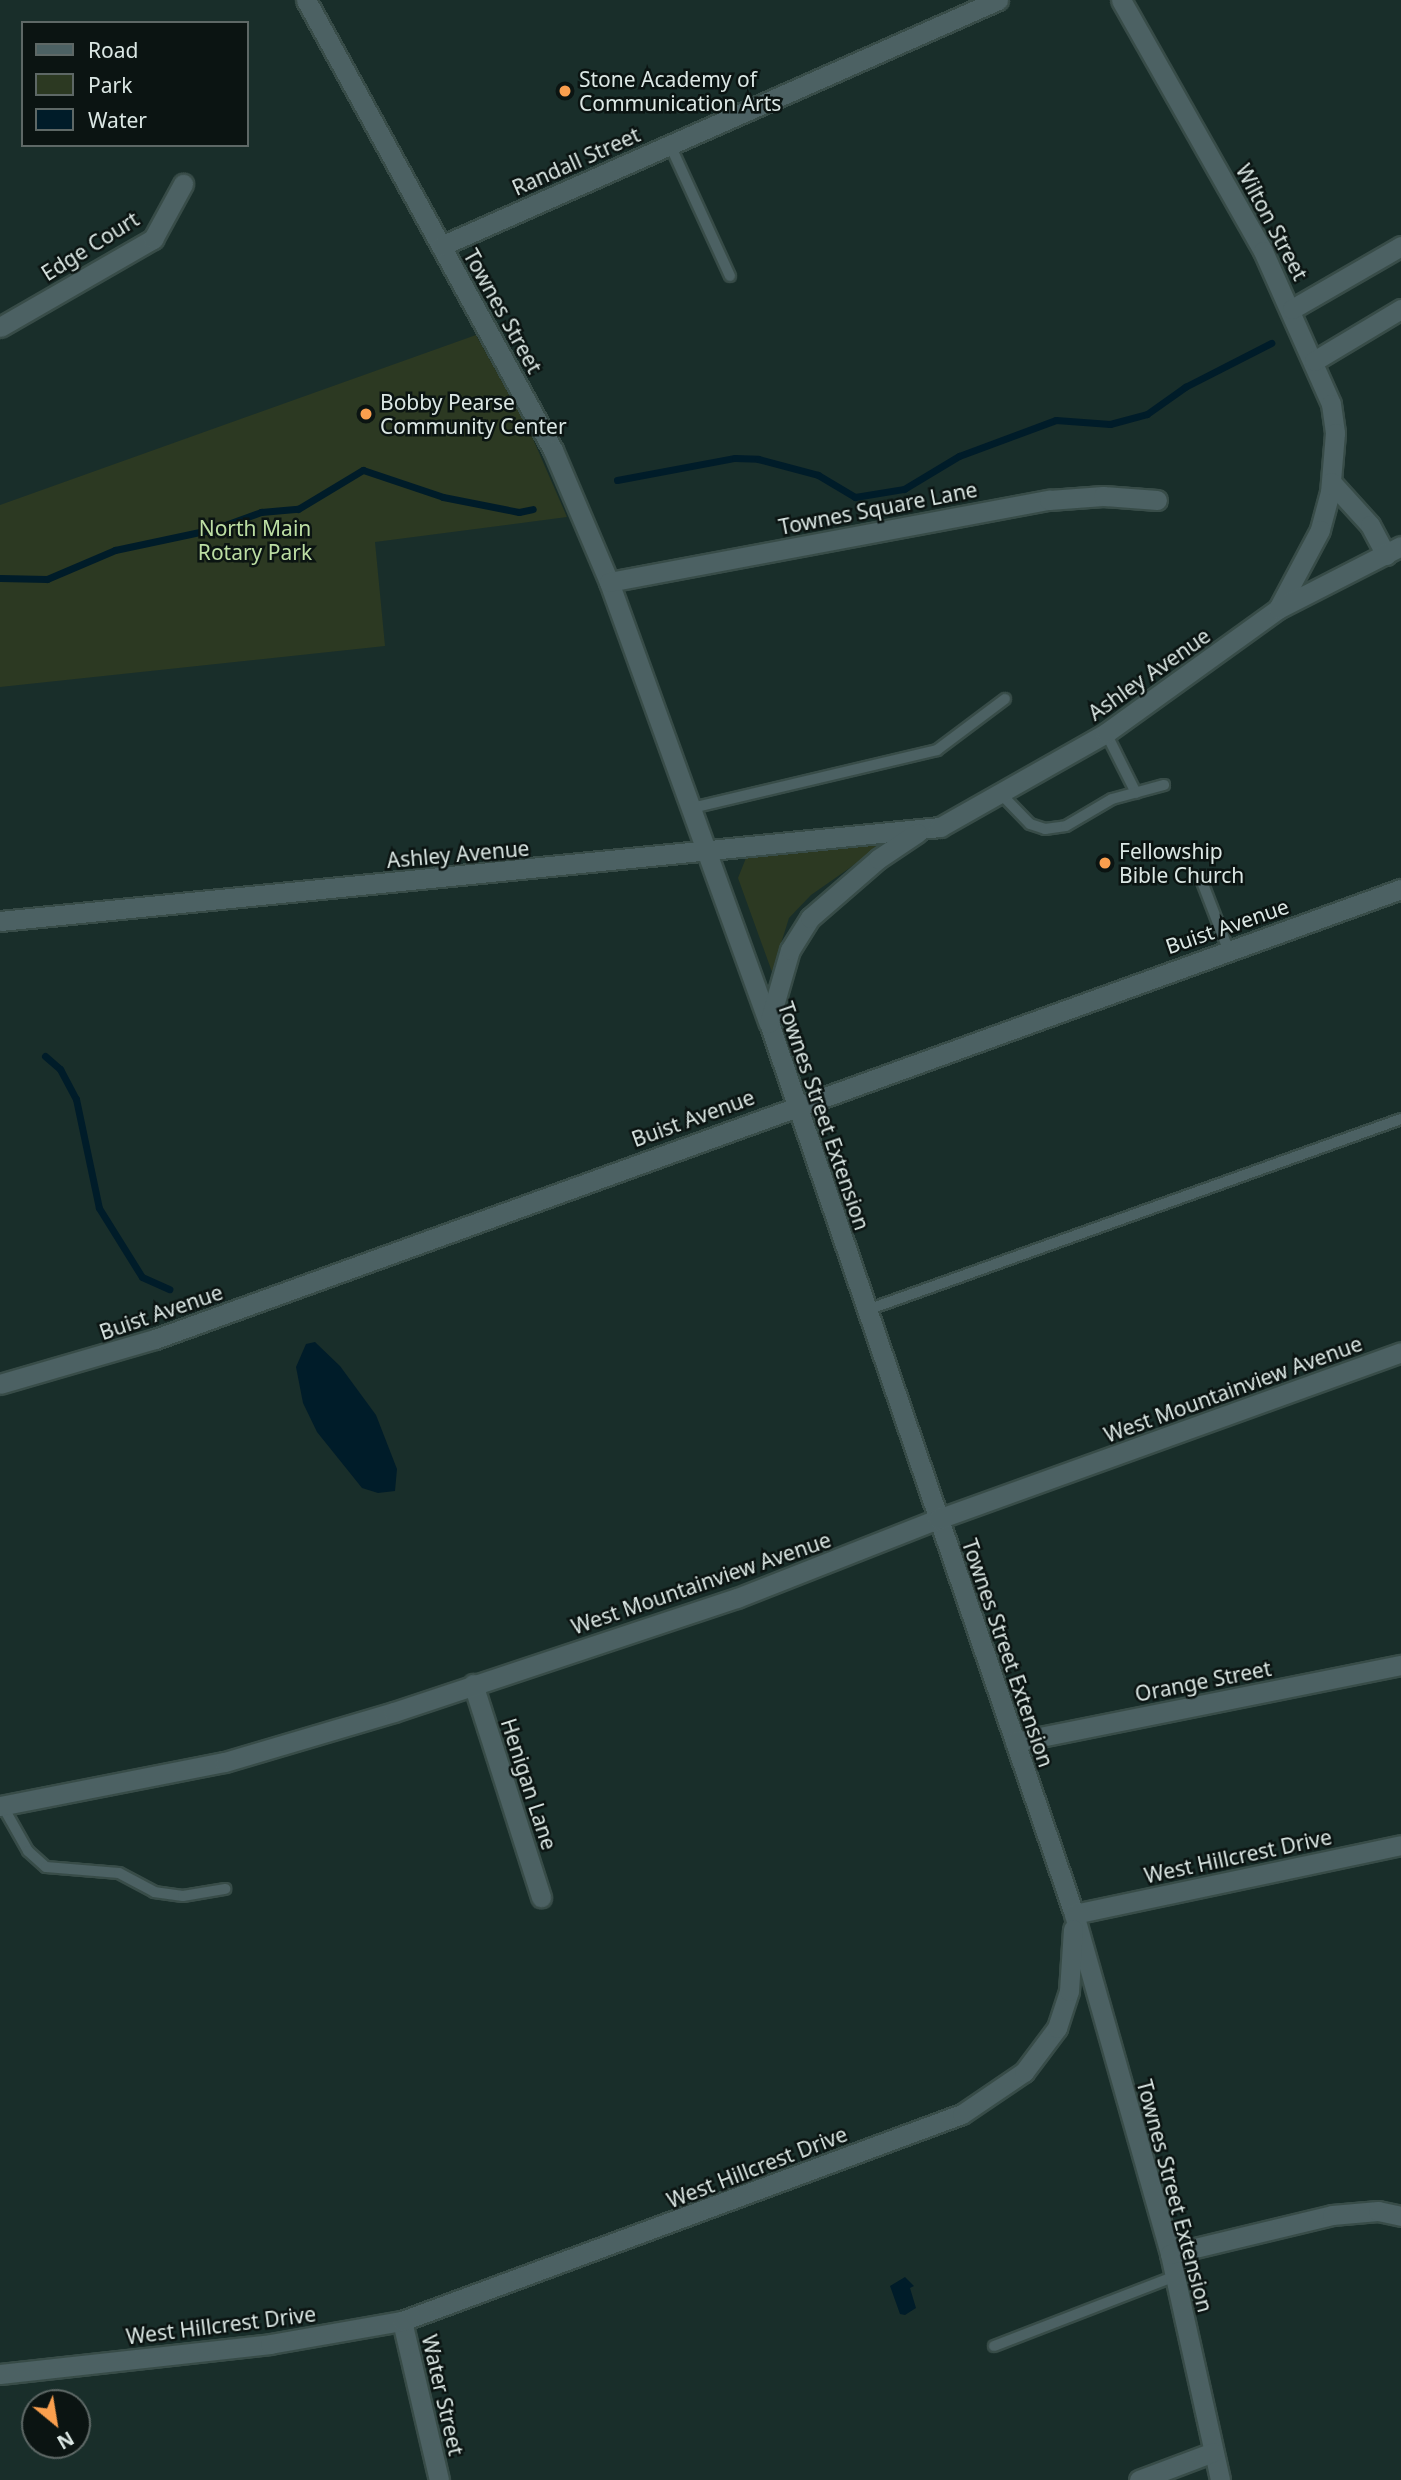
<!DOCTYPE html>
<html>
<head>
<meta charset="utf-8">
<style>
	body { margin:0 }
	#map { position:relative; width:1401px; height:2480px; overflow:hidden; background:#192e2a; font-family:"Noto Sans",sans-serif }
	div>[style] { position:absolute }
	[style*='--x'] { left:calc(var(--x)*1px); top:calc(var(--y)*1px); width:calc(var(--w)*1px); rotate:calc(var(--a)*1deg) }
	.green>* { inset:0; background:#2c3922 }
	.water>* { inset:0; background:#001c29 }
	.stream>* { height:7px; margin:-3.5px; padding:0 3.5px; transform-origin:3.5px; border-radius:3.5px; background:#001c29 }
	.roads { filter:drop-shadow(2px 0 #384c48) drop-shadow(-2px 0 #384c48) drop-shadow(0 2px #384c48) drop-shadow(0 -2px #384c48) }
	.service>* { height:10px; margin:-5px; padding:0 5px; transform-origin:5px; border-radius:5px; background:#4c6163 }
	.minor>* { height:19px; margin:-9.5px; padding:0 9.5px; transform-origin:9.5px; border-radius:9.5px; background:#4c6163 }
	.dots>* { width:19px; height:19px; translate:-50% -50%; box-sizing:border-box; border:4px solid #0b1412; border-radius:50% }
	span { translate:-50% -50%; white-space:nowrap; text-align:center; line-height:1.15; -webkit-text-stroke:5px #0b1412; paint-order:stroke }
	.poi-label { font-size:21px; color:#dbe7e4 }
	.left { translate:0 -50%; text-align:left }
	.street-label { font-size:21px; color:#dbe7e4 }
	.park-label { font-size:21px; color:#bcdea3 }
	.legend { position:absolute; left:21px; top:21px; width:228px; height:126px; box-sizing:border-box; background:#0b1412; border:2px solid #5e6866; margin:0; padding:9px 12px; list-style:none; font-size:21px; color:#dbe7e4 }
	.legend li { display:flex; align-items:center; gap:14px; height:35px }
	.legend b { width:35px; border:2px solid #5e6866 }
	.north { position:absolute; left:21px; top:2389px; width:70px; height:70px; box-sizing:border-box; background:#0b1412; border:2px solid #5e6866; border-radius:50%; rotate:150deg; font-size:19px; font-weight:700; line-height:28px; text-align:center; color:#dbe7e4 }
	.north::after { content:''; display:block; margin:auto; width:24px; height:32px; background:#fa9f4e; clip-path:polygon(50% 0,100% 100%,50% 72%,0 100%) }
</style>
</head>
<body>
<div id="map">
	<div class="green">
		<i style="clip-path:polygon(476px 335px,530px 432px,567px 517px,375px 542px,385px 646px,0 687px,0 505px)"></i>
		<i style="clip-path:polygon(884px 844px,811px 895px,789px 918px,772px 972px,738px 878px,746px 858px)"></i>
	</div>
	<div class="water">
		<i style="clip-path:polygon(315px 1342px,340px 1366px,376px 1415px,397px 1469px,395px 1491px,378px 1493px,362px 1488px,317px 1432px,303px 1403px,296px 1367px,306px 1344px)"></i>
		<i style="clip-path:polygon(905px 2277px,914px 2286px,910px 2288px,916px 2308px,905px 2315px,900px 2314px,890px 2286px)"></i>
	</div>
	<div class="stream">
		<i style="--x:617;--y:480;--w:120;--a:-10.6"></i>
		<i style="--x:735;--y:458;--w:23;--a:2"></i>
		<i style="--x:758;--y:459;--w:62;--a:14.9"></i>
		<i style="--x:818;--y:475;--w:43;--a:30.7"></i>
		<i style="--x:855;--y:497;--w:50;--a:-9.3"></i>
		<i style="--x:904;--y:489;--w:64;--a:-31"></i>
		<i style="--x:959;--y:456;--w:103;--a:-20.4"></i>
		<i style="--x:1056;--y:420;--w:54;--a:4.2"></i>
		<i style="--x:1110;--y:424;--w:38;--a:-15"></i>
		<i style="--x:1147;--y:414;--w:47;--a:-35.4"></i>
		<i style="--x:1185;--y:387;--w:97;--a:-27.1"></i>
		<i style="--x:0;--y:578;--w:47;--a:1.2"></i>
		<i style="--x:47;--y:579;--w:74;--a:-23.1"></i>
		<i style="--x:115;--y:550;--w:101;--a:-12"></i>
		<i style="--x:214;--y:529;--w:50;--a:-19.9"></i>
		<i style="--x:261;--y:512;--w:37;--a:-5"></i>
		<i style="--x:298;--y:509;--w:76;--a:-31"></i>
		<i style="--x:363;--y:470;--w:84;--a:18.6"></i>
		<i style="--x:443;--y:497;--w:77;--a:11.2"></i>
		<i style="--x:519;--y:512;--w:14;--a:-12"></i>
		<i style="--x:45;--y:1056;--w:20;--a:41"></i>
		<i style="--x:60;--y:1069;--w:34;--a:62"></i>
		<i style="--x:76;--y:1099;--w:111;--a:78.1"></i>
		<i style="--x:99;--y:1208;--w:81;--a:58.1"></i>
		<i style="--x:142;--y:1277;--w:30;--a:24"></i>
	</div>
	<div class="roads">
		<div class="service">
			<i style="--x:670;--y:145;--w:144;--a:65.4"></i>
			<i style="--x:1106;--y:733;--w:67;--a:63.4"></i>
			<i style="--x:1002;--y:795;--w:40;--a:46"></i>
			<i style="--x:1030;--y:824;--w:16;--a:18"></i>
			<i style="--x:1045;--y:829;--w:21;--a:-8"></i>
			<i style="--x:1066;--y:826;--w:53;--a:-30.4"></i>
			<i style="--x:1112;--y:799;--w:54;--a:-15.1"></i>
			<i style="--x:692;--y:808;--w:252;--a:-13.3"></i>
			<i style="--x:937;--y:750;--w:85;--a:-36.9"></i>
			<i style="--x:1201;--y:879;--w:75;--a:68.9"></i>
			<i style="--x:867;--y:1310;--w:567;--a:-19.68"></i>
			<i style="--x:2;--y:1805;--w:53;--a:60.5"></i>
			<i style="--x:28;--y:1851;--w:24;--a:42"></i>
			<i style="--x:46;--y:1867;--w:73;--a:4.7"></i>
			<i style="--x:119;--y:1873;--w:40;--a:28"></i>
			<i style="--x:154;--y:1892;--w:29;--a:8"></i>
			<i style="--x:183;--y:1896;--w:43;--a:-9.5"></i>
			<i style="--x:994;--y:2346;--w:194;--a:-21.1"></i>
		</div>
		<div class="minor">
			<i style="--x:306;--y:0;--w:513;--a:61.24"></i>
			<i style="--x:553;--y:450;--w:143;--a:67"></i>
			<i style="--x:609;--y:582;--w:469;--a:70.1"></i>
			<i style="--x:769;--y:1023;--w:942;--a:71.1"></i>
			<i style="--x:1074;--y:1914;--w:353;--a:74.2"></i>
			<i style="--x:1170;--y:2254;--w:231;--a:77.5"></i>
			<i style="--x:1121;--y:0;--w:288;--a:60.5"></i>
			<i style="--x:1263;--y:251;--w:167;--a:66"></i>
			<i style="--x:1331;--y:404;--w:29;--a:82"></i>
			<i style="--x:1335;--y:433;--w:59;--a:94.8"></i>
			<i style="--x:1330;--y:492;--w:39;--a:105"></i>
			<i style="--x:1320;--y:530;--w:89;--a:118"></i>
			<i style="--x:441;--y:246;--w:609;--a:-23.83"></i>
			<i style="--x:1292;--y:309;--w:126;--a:-30"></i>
			<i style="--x:0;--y:327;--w:177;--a:-29.9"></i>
			<i style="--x:153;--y:239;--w:63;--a:-61.4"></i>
			<i style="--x:1314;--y:361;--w:101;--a:-30.9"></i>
			<i style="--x:1331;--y:482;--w:58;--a:47.8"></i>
			<i style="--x:1370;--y:525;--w:34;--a:62"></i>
			<i style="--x:609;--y:582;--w:448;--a:-10.6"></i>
			<i style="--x:1049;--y:500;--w:54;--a:-4.2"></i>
			<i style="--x:1103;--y:496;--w:54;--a:4.2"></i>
			<i style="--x:0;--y:921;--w:945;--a:-5.71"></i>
			<i style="--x:940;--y:827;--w:191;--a:-29.5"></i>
			<i style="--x:1106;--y:733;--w:212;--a:-35.8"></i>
			<i style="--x:1278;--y:609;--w:138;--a:-27.1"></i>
			<i style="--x:769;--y:1023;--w:76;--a:-74"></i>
			<i style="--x:790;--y:950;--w:38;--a:-58"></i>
			<i style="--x:810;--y:918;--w:90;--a:-40.9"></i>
			<i style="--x:878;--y:859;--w:47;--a:-33.7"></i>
			<i style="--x:0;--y:1384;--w:161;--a:-16.2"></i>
			<i style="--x:155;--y:1339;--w:1325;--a:-19.86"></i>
			<i style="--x:473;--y:1684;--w:224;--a:72.3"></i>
			<i style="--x:1015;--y:1742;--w:394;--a:-11.3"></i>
			<i style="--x:0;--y:1806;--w:229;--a:-11.1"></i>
			<i style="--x:225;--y:1762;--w:176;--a:-16.5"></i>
			<i style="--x:394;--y:1712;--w:361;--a:-18.4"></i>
			<i style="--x:737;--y:1598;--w:216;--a:-21.5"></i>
			<i style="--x:938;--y:1519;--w:492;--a:-19.8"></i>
			<i style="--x:1074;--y:1914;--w:334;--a:-11.9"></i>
			<i style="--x:1170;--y:2254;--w:167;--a:-13.5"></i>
			<i style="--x:1332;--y:2215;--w:46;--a:-5"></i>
			<i style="--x:1378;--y:2211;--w:24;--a:12"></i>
			<i style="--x:402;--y:2321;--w:163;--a:76.9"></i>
			<i style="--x:0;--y:2374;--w:272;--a:-6.3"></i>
			<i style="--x:270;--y:2344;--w:134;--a:-9.9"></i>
			<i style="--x:402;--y:2321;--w:597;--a:-20.29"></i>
			<i style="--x:962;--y:2114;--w:75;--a:-34.1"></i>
			<i style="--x:1024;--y:2072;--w:55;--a:-53.1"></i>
			<i style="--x:1057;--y:2028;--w:39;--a:-72"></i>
			<i style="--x:1069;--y:1991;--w:62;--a:-86.3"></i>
			<i style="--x:1139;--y:2480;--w:79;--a:-20.7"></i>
		</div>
	</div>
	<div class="dots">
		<i style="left:565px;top:91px;background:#fa9f4e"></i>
		<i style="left:366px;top:414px;background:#fa9f4e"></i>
		<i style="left:1105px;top:863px;background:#fa9f4e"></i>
	</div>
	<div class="poi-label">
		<span class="left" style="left:579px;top:91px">Stone Academy of<br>Communication Arts</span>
		<span class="left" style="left:380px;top:414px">Bobby Pearse<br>Community Center</span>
		<span class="left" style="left:1119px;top:863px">Fellowship<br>Bible Church</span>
	</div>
	<div class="street-label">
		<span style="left:576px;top:161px;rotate:-24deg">Randall Street</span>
		<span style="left:1272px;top:222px;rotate:62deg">Wilton Street</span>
		<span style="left:90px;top:246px;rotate:-32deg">Edge Court</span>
		<span style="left:503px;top:311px;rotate:61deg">Townes Street</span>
		<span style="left:878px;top:508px;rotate:-11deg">Townes Square Lane</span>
		<span style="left:1149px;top:674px;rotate:-35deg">Ashley Avenue</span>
		<span style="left:458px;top:854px;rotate:-5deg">Ashley Avenue</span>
		<span style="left:1227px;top:926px;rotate:-19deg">Buist Avenue</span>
		<span style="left:824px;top:1116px;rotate:71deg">Townes Street Extension</span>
		<span style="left:693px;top:1118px;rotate:-20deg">Buist Avenue</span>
		<span style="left:161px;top:1312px;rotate:-19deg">Buist Avenue</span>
		<span style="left:1233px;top:1389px;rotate:-20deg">West Mountainview Avenue</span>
		<span style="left:701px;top:1583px;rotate:-19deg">West Mountainview Avenue</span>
		<span style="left:1008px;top:1653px;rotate:71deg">Townes Street Extension</span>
		<span style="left:1203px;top:1681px;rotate:-11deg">Orange Street</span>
		<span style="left:529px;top:1784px;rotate:72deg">Henigan Lane</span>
		<span style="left:1238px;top:1856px;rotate:-12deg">West Hillcrest Drive</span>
		<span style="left:757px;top:2167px;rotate:-21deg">West Hillcrest Drive</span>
		<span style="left:1175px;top:2196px;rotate:75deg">Townes Street Extension</span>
		<span style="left:221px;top:2325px;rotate:-7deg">West Hillcrest Drive</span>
		<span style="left:443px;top:2395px;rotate:77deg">Water Street</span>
	</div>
	<div class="park-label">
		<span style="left:255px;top:540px">North Main<br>Rotary Park</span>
	</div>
	<ul class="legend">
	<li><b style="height:9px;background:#4c6163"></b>Road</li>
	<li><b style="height:19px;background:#2c3922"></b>Park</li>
	<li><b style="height:19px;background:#001c29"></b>Water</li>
	</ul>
	<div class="north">N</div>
</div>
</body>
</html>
